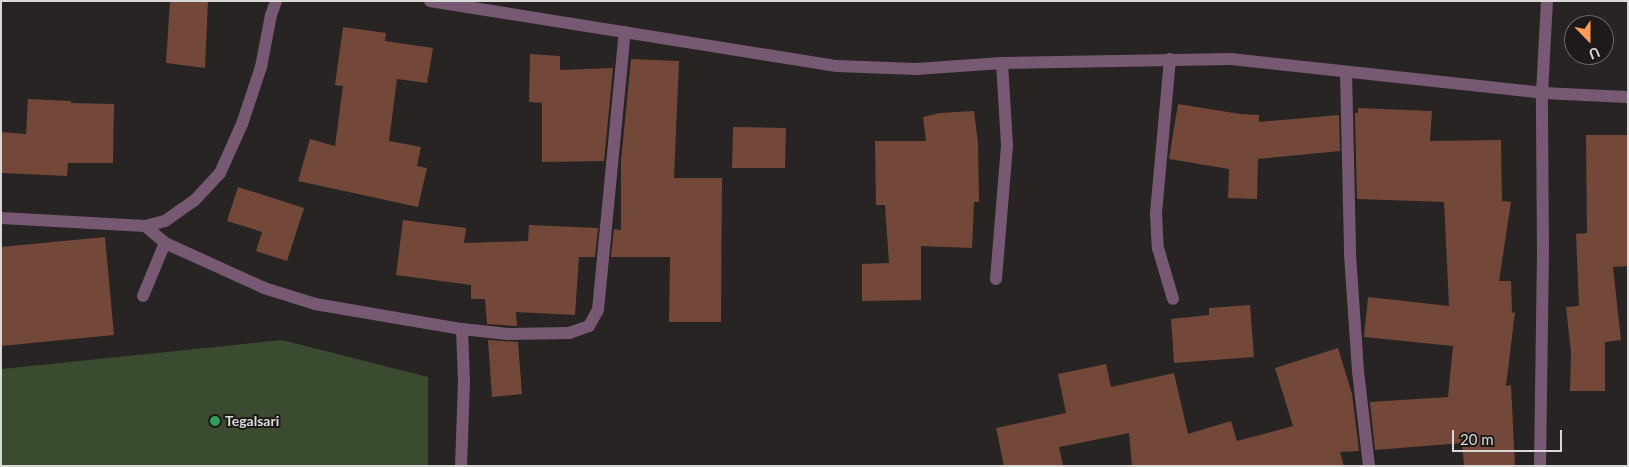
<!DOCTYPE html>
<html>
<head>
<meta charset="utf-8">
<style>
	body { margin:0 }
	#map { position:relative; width:1629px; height:467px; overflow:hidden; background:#272423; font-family:Lato,sans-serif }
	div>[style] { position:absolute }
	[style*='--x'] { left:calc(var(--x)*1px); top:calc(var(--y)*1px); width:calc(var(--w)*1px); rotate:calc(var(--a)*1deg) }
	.green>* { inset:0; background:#3b4b2f }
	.building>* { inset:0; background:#734839 }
	.service>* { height:12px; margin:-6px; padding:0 6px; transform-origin:6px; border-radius:6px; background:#785973 }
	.minor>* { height:12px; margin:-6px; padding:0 6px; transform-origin:6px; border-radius:6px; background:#785973 }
	.dots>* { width:14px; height:14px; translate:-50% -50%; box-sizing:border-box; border:2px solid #1d1a19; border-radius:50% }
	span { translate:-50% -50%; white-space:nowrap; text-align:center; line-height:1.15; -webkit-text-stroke:4px #1d1a19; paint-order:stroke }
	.poi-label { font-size:14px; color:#dbd9d8; font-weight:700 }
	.left { translate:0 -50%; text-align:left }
	.frame { position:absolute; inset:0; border:2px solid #dbd9d8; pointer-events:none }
	.north { position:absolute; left:1564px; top:15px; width:50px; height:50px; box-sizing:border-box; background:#1d1a19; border:1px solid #696665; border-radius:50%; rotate:158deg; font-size:14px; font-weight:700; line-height:20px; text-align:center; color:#dbd9d8 }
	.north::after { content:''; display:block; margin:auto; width:18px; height:22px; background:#ff9b5b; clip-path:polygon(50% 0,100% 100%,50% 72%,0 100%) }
	.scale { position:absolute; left:1452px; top:430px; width:110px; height:22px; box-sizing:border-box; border:2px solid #dbd9d8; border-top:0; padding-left:6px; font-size:15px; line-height:18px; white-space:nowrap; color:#dbd9d8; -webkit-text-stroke:4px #1d1a19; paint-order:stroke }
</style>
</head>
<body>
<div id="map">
	<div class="green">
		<i style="clip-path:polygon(282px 340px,428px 377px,428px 466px,1px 466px,1px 369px)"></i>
	</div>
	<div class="building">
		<i style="clip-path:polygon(170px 1px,208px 1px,205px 68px,166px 63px)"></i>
		<i style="clip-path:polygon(343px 27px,386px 33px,385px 41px,433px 48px,427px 83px,397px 79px,389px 141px,421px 147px,417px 166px,427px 168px,418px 207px,298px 181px,310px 139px,335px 146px,343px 86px,335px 85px)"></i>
		<i style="clip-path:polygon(530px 54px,560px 56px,560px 70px,613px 68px,604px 161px,542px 162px,542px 103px,529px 102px)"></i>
		<i style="clip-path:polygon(631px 59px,679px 61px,674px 178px,722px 178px,721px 322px,669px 322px,670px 257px,611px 257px,614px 229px,621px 230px,621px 161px)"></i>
		<i style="clip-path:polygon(28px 99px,71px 101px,71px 103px,114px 104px,113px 163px,68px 163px,67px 176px,1px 173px,1px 132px,26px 134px)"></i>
		<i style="clip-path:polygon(1178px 104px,1240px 114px,1259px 115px,1259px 122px,1339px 115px,1340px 151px,1258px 159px,1257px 199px,1228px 198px,1229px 169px,1169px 159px)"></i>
		<i style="clip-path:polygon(1358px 108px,1432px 111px,1430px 141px,1501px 140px,1502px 201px,1511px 202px,1499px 281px,1511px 281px,1512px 313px,1515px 312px,1506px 386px,1511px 385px,1515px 466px,1464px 466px,1462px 443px,1375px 450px,1370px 402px,1448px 397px,1453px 346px,1364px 337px,1368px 297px,1449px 306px,1444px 202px,1357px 199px,1355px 113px,1358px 113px)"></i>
		<i style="clip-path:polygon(974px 111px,978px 143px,979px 202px,974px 202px,972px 248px,921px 246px,921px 300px,862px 301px,862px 264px,889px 263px,885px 205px,876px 205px,875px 141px,926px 141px,923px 117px,940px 113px)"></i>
		<i style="clip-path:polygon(733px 127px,786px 128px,785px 168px,732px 168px)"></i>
		<i style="clip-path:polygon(1586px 135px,1628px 135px,1628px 266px,1613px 267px,1621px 340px,1605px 342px,1605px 391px,1570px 391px,1571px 352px,1566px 307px,1579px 306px,1576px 234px,1587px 233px)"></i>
		<i style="clip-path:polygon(238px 187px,304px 208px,287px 261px,256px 251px,262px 232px,227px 221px)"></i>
		<i style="clip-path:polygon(403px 220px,466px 228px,464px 243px,528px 241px,529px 225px,598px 228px,595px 257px,579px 257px,575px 315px,516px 312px,517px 326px,487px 324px,485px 299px,471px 299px,471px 285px,396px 275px)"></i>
		<i style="clip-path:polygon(105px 237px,114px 335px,1px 346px,1px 247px)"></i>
		<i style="clip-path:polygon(1250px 305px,1254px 357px,1174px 363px,1171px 319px,1209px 315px,1209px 308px)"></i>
		<i style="clip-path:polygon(488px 340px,518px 342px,522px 394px,492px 397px)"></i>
		<i style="clip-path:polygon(1338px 348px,1352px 394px,1359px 451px,1340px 452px,1344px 466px,1132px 466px,1129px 433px,1059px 447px,1063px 466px,1004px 466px,996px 428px,1066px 413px,1058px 374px,1106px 364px,1111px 387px,1174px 373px,1188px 434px,1231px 421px,1237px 441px,1293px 426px,1275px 368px)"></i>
	</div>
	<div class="service">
		<i style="--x:143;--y:296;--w:57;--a:-67.5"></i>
	</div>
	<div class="minor">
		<i style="--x:430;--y:1;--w:412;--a:9.1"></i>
		<i style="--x:837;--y:66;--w:79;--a:2.2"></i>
		<i style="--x:916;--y:69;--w:86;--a:-4"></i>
		<i style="--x:1002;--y:63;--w:229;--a:-1"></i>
		<i style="--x:1231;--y:59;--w:313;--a:6.2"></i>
		<i style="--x:1542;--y:93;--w:86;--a:2.7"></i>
		<i style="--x:1170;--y:59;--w:156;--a:95.2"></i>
		<i style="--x:1156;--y:214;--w:34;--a:87"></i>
		<i style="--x:1158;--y:248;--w:53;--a:73.6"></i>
		<i style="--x:1346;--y:72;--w:182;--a:88.7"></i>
		<i style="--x:1350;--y:254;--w:117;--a:86.1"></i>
		<i style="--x:1358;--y:371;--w:96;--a:83.4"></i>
		<i style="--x:1;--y:218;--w:144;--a:3.2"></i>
		<i style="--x:145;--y:226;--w:21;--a:-14"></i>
		<i style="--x:165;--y:221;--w:35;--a:-35"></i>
		<i style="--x:194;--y:201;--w:38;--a:-47"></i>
		<i style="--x:220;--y:173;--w:54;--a:-65.8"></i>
		<i style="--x:242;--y:124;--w:60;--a:-71.6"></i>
		<i style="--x:261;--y:67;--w:53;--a:-79.1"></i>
		<i style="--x:271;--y:15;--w:15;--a:-70"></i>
		<i style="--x:145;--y:226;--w:26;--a:40"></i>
		<i style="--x:165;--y:243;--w:109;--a:24.4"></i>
		<i style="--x:264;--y:288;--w:53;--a:17.4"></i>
		<i style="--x:315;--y:304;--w:149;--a:9.7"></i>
		<i style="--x:462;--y:329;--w:52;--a:87.8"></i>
		<i style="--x:464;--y:381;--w:85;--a:92"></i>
		<i style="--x:996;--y:279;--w:134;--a:-85.3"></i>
		<i style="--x:1007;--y:145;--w:82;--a:-93.5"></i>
		<i style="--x:462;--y:329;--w:46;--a:6.2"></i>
		<i style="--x:508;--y:334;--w:61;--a:-0.9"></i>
		<i style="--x:569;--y:333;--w:21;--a:-19"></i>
		<i style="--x:589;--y:326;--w:18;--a:-61"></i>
		<i style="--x:598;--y:310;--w:279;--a:-84.5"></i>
		<i style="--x:1540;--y:466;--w:210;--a:-89.2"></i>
		<i style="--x:1543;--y:256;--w:163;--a:-90.4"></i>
		<i style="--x:1542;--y:93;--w:92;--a:-86.9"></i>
	</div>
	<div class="dots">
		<i style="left:215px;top:421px;background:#2e9e5b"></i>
	</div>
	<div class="poi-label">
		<span class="left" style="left:225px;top:421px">Tegalsari</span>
	</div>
	<div class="frame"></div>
	<div class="north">U</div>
	<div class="scale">20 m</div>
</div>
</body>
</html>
